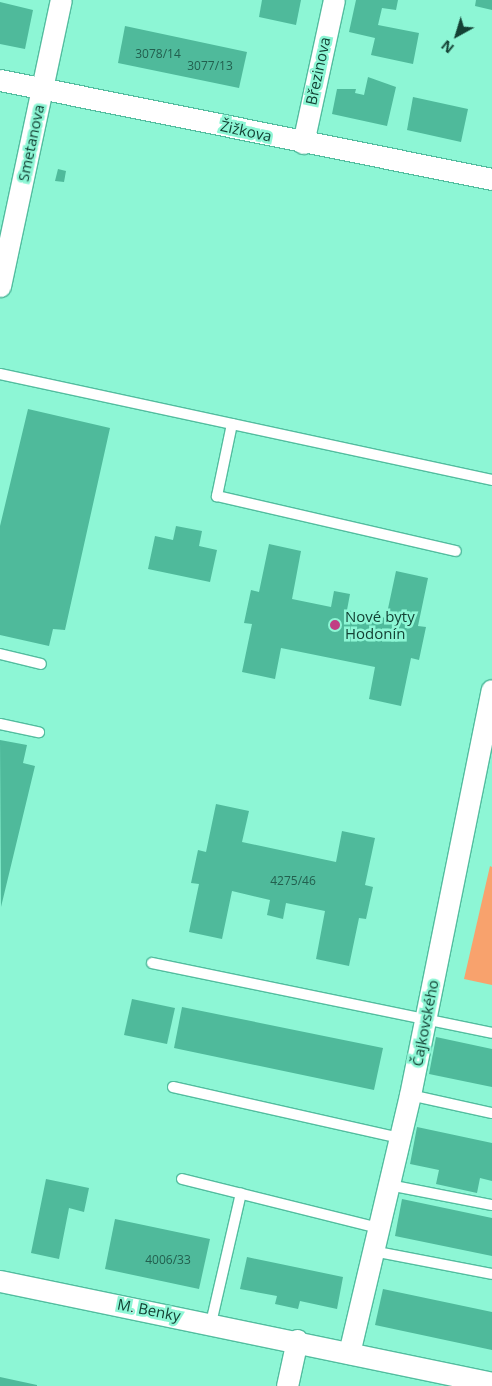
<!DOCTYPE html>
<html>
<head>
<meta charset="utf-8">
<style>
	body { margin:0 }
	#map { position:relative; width:492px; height:1386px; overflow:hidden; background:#8df6d5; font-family:"Open Sans",sans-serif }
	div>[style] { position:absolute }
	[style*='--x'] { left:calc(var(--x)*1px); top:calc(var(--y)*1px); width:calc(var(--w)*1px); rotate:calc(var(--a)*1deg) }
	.green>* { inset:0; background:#f8a26d }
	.building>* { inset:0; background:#4fba9b }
	.roads { filter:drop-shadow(1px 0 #53bd9f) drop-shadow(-1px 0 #53bd9f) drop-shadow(0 1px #53bd9f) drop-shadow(0 -1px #53bd9f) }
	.service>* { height:10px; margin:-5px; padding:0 5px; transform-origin:5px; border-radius:5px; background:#fff }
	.minor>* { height:21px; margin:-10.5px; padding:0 10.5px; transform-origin:10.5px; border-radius:10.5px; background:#fff }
	.dots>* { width:14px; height:14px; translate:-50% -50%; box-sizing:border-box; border:2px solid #8df6d5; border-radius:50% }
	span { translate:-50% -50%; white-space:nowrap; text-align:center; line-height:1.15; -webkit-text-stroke:5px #8df6d5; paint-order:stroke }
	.number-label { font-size:12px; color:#225f4e }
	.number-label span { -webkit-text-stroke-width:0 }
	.street-label { font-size:15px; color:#134134 }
	.poi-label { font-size:15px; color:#134134 }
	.left { translate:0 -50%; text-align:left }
	.north { position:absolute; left:432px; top:10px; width:50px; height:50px; -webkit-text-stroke:4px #8df6d5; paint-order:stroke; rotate:219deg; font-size:14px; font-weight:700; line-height:20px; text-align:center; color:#134134 }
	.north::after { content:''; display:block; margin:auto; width:18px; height:22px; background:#134134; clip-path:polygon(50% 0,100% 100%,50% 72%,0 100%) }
</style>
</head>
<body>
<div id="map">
	<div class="green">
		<i style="clip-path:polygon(490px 866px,492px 867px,492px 985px,464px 979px)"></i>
	</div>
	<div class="building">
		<i style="clip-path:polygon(262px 0,301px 0,296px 25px,259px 17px)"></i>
		<i style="clip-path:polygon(356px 0,398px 0,396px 10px,382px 8px,378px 25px,419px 33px,413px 64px,371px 55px,375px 38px,349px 32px)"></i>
		<i style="clip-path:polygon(476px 0,492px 0,492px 10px,475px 6px)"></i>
		<i style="clip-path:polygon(0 2px,33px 10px,25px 49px,0 44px)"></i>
		<i style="clip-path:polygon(125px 26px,247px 52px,239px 88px,118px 63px)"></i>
		<i style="clip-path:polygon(368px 77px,396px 87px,387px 126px,332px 114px,337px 89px,356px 89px,355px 93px,364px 95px)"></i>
		<i style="clip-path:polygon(413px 97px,468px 109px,461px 142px,407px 130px)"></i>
		<i style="clip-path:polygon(58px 169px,66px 171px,64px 182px,55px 181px)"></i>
		<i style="clip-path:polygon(28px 409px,110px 428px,65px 630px,53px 629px,49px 646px,0 635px,0 526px)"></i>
		<i style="clip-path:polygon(176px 526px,202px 531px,199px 546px,217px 550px,210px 582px,148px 569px,155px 536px,173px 540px)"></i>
		<i style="clip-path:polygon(269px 544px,301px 551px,292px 599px,331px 607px,334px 591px,350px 594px,347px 610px,386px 618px,396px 571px,428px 578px,418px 626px,426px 627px,419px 660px,411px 658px,401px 706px,369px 699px,375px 667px,281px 648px,275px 679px,242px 672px,252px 624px,244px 623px,251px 590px,259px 592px)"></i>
		<i style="clip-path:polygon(0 740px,27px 745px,23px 763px,35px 766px,1px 907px)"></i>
		<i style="clip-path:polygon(216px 804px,249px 811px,242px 842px,336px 862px,342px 831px,375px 838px,365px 885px,373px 887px,366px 919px,359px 918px,349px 966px,316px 959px,325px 911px,286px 903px,283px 919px,267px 915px,270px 900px,232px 891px,222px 939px,189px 932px,199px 884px,191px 883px,198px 850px,206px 852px)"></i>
		<i style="clip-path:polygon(132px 999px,175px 1008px,167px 1044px,124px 1035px)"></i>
		<i style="clip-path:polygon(182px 1007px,383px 1048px,374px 1090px,174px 1048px)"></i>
		<i style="clip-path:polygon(436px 1037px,492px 1049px,492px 1087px,429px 1074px)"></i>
		<i style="clip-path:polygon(417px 1127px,492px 1143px,492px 1181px,480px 1178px,477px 1193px,436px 1184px,439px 1170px,410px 1164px)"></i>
		<i style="clip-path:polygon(46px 1179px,89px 1188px,84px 1212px,69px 1208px,59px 1259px,31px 1253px)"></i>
		<i style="clip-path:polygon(402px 1199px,492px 1218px,492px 1256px,395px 1236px)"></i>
		<i style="clip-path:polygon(115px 1219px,210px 1239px,199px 1289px,105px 1269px)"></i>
		<i style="clip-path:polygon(247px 1257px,343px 1277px,337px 1309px,300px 1301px,298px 1309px,275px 1304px,277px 1296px,240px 1289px)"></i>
		<i style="clip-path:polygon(383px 1289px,492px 1312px,492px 1350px,375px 1325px)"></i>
		<i style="clip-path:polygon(0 1377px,37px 1385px,37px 1386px,0 1386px)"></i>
	</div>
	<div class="roads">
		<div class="service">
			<i style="--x:0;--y:374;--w:503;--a:12.16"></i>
			<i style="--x:232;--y:424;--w:74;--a:101.8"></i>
			<i style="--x:217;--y:496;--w:245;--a:13"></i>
			<i style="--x:0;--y:654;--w:42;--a:13.7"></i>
			<i style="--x:0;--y:724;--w:40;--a:12"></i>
			<i style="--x:152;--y:963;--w:347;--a:11.6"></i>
			<i style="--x:173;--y:1087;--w:233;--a:12.7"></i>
			<i style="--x:410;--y:1095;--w:84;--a:12.4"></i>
			<i style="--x:182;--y:1179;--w:203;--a:14"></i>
			<i style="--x:389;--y:1185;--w:105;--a:11"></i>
			<i style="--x:373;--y:1251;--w:121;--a:10.9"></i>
			<i style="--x:211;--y:1323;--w:133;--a:-77"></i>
		</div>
		<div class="minor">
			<i style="--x:0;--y:80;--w:502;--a:11.38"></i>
			<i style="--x:303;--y:143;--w:146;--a:-77.8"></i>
			<i style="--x:0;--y:286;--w:292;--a:-78"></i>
			<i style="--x:0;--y:1281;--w:502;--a:11.71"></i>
			<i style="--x:349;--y:1353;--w:265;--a:-76.7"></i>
			<i style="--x:410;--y:1095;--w:413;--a:-78.6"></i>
			<i style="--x:287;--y:1386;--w:47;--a:-77.7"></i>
		</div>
	</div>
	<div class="dots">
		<i style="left:335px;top:625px;background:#c13d83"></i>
	</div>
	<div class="number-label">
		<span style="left:158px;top:54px">3078/14</span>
		<span style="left:210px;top:66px">3077/13</span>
		<span style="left:293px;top:881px">4275/46</span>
		<span style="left:168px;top:1260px">4006/33</span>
	</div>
	<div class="street-label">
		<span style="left:318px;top:71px;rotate:-78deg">Březinova</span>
		<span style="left:246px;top:131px;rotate:12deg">Žižkova</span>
		<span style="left:31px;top:143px;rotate:-78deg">Smetanova</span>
		<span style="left:425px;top:1023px;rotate:-79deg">Čajkovského</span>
		<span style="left:149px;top:1310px;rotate:11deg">M. Benky</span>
	</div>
	<div class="poi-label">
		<span class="left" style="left:345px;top:625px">Nové byty<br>Hodonín</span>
	</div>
	<div class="north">N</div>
</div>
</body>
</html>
